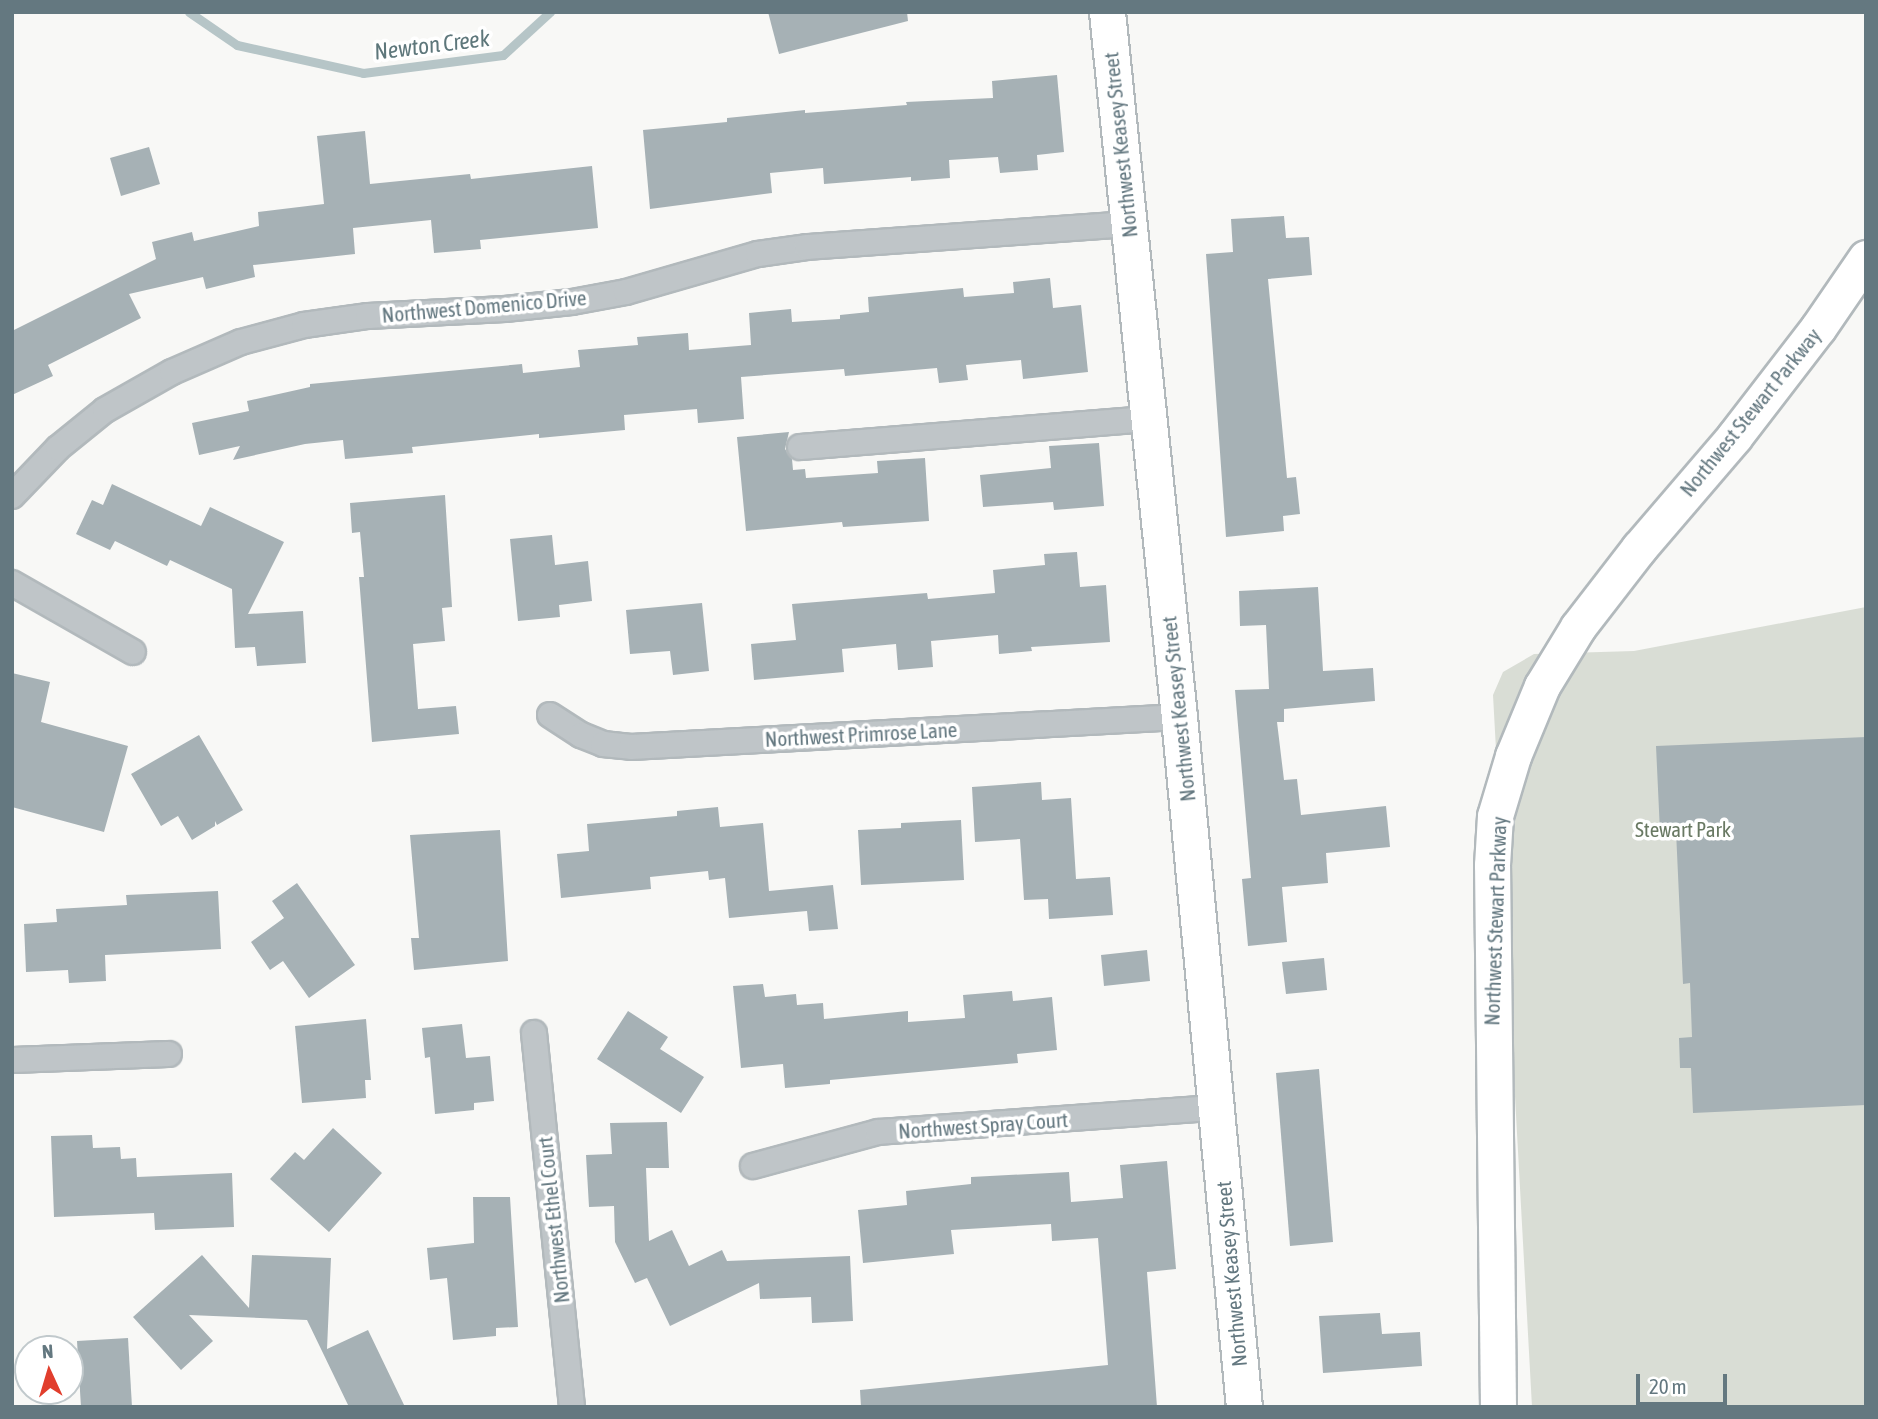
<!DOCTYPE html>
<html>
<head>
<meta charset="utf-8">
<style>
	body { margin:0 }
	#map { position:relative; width:1878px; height:1419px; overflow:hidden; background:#f8f8f6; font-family:"Asap Condensed",sans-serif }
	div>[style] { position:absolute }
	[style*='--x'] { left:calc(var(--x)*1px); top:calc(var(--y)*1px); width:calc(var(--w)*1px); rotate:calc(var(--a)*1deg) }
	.green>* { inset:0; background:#d9ddd5 }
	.stream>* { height:9px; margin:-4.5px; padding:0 4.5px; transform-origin:4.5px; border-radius:4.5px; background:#b6c5c7 }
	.building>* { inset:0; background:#a6b1b5 }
	.roads { filter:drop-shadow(2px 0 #b2b9bc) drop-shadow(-2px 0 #b2b9bc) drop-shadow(0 2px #b2b9bc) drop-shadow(0 -2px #b2b9bc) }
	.street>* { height:24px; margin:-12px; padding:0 12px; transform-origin:12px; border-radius:12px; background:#bfc5c8 }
	.secondary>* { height:35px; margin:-17.5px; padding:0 17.5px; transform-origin:17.5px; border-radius:17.5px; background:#fff }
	span { translate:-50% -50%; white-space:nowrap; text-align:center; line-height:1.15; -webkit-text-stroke:7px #fff; paint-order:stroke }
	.street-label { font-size:21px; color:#647880 }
	.park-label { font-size:21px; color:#697963 }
	.water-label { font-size:23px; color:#5e777b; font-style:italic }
	.frame { position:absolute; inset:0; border:14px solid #647880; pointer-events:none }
	.north { position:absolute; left:14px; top:1335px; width:70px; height:70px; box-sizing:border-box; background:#fff; border:2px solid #c1c9cc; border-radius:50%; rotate:356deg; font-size:19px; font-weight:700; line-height:28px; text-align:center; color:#647880 }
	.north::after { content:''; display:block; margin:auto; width:24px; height:32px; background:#e13e2d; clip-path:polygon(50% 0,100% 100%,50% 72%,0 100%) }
	.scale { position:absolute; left:1636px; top:1374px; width:91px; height:32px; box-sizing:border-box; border:4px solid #647880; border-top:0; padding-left:9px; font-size:21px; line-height:24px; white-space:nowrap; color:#647880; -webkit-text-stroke:5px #fff; paint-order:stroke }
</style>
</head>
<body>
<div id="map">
	<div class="green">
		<i style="clip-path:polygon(1866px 607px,1866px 1407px,1532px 1407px,1493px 695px,1503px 672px,1534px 654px,1634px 651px)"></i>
	</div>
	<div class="stream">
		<i style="--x:189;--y:12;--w:58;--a:34.5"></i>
		<i style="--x:237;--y:45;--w:129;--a:12.5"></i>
		<i style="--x:363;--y:73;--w:141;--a:-7.3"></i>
		<i style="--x:503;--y:55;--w:64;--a:-42.5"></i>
	</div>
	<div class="building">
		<i style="clip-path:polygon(768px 12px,907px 12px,908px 21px,779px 54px)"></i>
		<i style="clip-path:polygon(1057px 75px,1064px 152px,1037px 155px,1038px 170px,1000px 173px,998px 157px,949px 160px,950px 178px,911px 181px,911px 177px,824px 184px,823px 168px,770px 173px,772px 193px,650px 209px,643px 130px,727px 122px,727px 118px,805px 110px,805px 113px,907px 105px,906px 102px,993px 98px,992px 81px)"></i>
		<i style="clip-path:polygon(365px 131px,370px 184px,470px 174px,471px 179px,592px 166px,598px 228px,480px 240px,481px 249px,434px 253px,431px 220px,353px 228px,355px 254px,253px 265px,255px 277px,206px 289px,203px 277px,129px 294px,141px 318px,48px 365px,53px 376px,12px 395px,12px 331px,156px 259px,152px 242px,192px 232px,194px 241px,259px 226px,258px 212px,324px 204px,317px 136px)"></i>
		<i style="clip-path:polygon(149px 147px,160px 184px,121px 196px,110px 158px)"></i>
		<i style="clip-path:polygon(1284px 216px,1286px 238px,1309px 237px,1312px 275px,1268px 279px,1287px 478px,1296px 477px,1300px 514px,1283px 516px,1284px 531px,1226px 537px,1206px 254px,1233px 252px,1231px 219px)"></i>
		<i style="clip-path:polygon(1050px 278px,1053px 308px,1081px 305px,1088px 372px,1023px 379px,1021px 360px,966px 365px,968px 380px,939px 383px,937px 368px,845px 376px,844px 369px,741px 377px,744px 419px,698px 423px,697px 409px,624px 415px,625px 430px,539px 438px,539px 434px,412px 447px,413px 453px,345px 459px,343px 440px,305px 444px,233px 460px,240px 446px,199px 455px,192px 423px,249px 411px,247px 401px,310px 387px,310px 384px,522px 364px,523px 373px,580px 367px,578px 350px,638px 345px,637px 337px,688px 333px,689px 350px,751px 345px,749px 313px,791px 309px,792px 322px,840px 319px,840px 315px,869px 312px,868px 297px,963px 288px,964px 297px,1014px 293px,1013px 282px)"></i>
		<i style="clip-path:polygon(789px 432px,785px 449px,792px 459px,793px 470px,805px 469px,806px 478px,878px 473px,877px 461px,925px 458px,929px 521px,843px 527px,842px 522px,746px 531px,737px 437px)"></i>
		<i style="clip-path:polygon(1099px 443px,1104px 506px,1054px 510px,1053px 502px,983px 507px,980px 475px,1051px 468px,1049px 446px)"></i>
		<i style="clip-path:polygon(112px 484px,201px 526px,210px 507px,284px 542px,248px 614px,303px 611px,306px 663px,257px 666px,255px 647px,235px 648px,232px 589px,170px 560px,167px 566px,115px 541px,110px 550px,76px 534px,92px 500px,103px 505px)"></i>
		<i style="clip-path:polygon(445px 495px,452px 607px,442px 608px,445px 641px,413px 644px,418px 709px,456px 706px,459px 734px,372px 742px,359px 577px,364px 577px,360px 532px,352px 533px,350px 503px)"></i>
		<i style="clip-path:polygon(552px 535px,555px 565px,588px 561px,592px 601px,559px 605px,560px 617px,518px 621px,510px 539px)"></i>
		<i style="clip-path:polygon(1077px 552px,1080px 587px,1106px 585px,1110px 642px,1031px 647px,1032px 651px,999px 654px,998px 635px,931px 641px,933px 667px,898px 670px,896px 644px,842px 649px,844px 672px,754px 680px,751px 644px,796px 640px,792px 604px,927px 593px,928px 599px,995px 593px,993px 570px,1045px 565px,1044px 554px)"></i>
		<i style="clip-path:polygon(1318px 587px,1323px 671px,1373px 668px,1375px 701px,1284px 709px,1284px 722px,1277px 722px,1284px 780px,1297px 779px,1301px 815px,1386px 806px,1390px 847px,1326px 853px,1328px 883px,1282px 887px,1287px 942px,1248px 946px,1242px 879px,1251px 878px,1235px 690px,1269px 689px,1266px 625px,1240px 626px,1239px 591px)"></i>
		<i style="clip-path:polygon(702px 603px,709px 671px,673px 675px,670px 651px,630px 654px,626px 610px)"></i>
		<i style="clip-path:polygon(12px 673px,50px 682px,41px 722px,128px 746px,104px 832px,12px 807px)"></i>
		<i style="clip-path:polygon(199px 735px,243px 810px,217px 825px,215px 821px,215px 826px,192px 840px,178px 816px,161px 826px,131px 774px)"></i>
		<i style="clip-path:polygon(1866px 737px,1866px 1105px,1693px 1113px,1691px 1068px,1680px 1068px,1679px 1038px,1692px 1037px,1690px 983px,1683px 984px,1676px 831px,1660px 832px,1656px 746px)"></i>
		<i style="clip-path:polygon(1041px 782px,1042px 800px,1071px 798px,1076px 879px,1110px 877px,1113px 915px,1049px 919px,1048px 899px,1024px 900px,1020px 839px,975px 842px,972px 787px)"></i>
		<i style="clip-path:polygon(718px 807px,720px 827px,763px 823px,769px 891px,833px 885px,838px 929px,809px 931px,807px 911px,729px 918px,725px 878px,709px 880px,708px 871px,650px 877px,651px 889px,561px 898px,557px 854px,589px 851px,587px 824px,677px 816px,677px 811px)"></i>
		<i style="clip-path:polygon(961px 820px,964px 880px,861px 885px,858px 830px,901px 828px,901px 823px)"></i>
		<i style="clip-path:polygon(500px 830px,508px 961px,414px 970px,411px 938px,419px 938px,410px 835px)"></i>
		<i style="clip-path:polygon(297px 883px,355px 965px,309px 998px,283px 961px,270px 970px,251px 942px,284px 918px,272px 901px)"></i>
		<i style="clip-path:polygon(218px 891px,221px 949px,105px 955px,106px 981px,69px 983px,68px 970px,26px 972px,24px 924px,57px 922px,56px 909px,127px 905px,126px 895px)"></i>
		<i style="clip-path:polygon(1147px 950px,1150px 981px,1104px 986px,1101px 955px)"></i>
		<i style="clip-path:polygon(1324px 958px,1327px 990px,1286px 994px,1282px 962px)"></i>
		<i style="clip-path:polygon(763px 984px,765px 997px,796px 994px,797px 1005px,823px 1003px,824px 1019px,908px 1011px,908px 1022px,965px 1018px,963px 995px,1012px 991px,1013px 1001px,1052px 997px,1057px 1050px,1017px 1054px,1018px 1063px,830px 1080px,830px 1084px,785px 1088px,783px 1064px,741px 1068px,733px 986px)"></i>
		<i style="clip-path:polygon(628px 1011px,668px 1037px,660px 1049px,704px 1077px,681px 1113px,597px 1059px)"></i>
		<i style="clip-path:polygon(366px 1019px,371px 1080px,365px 1080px,366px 1098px,302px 1103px,295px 1026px)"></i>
		<i style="clip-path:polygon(462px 1024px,466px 1058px,490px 1056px,494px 1101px,474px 1103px,474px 1110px,435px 1114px,430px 1057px,425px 1058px,422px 1028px)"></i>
		<i style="clip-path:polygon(1319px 1069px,1333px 1242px,1290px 1246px,1276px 1073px)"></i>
		<i style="clip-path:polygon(667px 1122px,669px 1168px,646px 1168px,649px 1241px,672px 1230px,689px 1266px,722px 1250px,727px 1261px,850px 1256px,853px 1321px,812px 1323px,811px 1297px,760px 1299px,759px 1283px,670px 1326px,647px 1278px,635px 1283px,615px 1242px,614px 1206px,589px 1207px,586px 1155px,612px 1154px,610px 1123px)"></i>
		<i style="clip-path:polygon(333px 1128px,382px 1173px,329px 1232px,270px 1179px,295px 1152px,304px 1160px)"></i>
		<i style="clip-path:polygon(92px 1135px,93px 1148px,120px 1147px,121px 1159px,136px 1158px,137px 1177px,232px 1173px,234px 1227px,155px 1230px,154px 1213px,54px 1217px,51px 1136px)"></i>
		<i style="clip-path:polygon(1167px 1161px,1176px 1269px,1147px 1272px,1157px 1407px,861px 1407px,860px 1390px,1108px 1365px,1098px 1238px,1052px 1241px,1051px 1224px,951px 1230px,954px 1254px,863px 1263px,858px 1210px,907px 1205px,906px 1191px,971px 1184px,971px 1177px,1069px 1172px,1071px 1202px,1123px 1198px,1120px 1165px)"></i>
		<i style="clip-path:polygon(473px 1197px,510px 1197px,518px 1327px,496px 1328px,496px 1336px,453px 1340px,447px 1278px,430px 1280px,427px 1248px,474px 1243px)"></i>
		<i style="clip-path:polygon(202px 1255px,249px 1308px,252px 1255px,331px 1258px,327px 1349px,368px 1330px,405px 1407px,349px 1407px,307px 1320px,189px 1315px,213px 1341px,181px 1370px,133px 1317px)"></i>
		<i style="clip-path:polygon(1380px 1313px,1382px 1334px,1420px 1332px,1422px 1366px,1323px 1373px,1319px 1316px)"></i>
		<i style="clip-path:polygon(128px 1338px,132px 1407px,81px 1407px,77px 1341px)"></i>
	</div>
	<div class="roads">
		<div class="street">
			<i style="--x:800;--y:447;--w:349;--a:-4.6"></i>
			<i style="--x:12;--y:496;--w:66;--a:-46.2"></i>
			<i style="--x:58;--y:448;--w:60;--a:-39"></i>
			<i style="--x:105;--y:410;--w:77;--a:-29.6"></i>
			<i style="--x:172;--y:372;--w:75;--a:-23.5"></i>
			<i style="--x:241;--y:342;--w:65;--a:-15.1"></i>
			<i style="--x:304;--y:325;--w:65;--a:-8"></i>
			<i style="--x:368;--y:316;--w:137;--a:-2.9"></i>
			<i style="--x:505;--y:309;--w:67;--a:-6"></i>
			<i style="--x:572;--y:302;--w:55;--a:-10.5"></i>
			<i style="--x:626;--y:292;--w:137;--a:-16.1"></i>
			<i style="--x:758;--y:254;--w:49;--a:-8.1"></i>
			<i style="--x:807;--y:247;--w:321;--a:-4.1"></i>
			<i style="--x:12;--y:583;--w:139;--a:29.7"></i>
			<i style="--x:550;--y:715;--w:37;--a:33"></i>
			<i style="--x:581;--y:735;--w:24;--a:22"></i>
			<i style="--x:603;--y:744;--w:28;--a:6"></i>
			<i style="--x:631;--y:747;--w:549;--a:-3.13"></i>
			<i style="--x:534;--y:1033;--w:376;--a:84.2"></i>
			<i style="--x:12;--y:1060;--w:157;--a:-2.2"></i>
			<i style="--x:753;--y:1166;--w:130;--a:-15.2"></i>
			<i style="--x:878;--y:1132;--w:339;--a:-4.1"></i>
		</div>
		<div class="secondary">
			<i style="--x:1107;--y:12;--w:709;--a:84.17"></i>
			<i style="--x:1179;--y:717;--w:693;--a:84.62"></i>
			<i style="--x:1498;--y:1407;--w:542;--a:-90.63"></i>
			<i style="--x:1492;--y:865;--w:49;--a:-86.5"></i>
			<i style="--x:1495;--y:816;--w:63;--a:-73.3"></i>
			<i style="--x:1513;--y:756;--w:76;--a:-67.5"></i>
			<i style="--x:1542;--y:686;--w:69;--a:-58.6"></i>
			<i style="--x:1578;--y:627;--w:100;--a:-52.3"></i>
			<i style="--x:1639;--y:548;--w:146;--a:-49.4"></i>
			<i style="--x:1734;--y:437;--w:138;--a:-52.4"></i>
			<i style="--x:1818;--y:328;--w:85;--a:-55.6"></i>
		</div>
	</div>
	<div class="street-label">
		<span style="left:1120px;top:145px;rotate:-96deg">Northwest Keasey Street</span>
		<span style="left:484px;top:306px;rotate:-5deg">Northwest Domenico Drive</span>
		<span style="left:1750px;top:412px;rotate:-51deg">Northwest Stewart Parkway</span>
		<span style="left:1178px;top:709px;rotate:-96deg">Northwest Keasey Street</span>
		<span style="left:861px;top:734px;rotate:-3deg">Northwest Primrose Lane</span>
		<span style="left:1495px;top:921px;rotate:-88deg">Northwest Stewart Parkway</span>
		<span style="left:983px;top:1125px;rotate:-4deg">Northwest Spray Court</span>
		<span style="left:553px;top:1220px;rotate:-96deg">Northwest Ethel Court</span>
		<span style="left:1231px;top:1274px;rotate:-95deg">Northwest Keasey Street</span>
	</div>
	<div class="park-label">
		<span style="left:1683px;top:829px">Stewart Park</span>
	</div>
	<div class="water-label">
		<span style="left:432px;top:45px;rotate:-7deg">Newton Creek</span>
	</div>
	<div class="frame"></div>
	<div class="north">N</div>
	<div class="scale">20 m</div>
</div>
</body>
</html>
